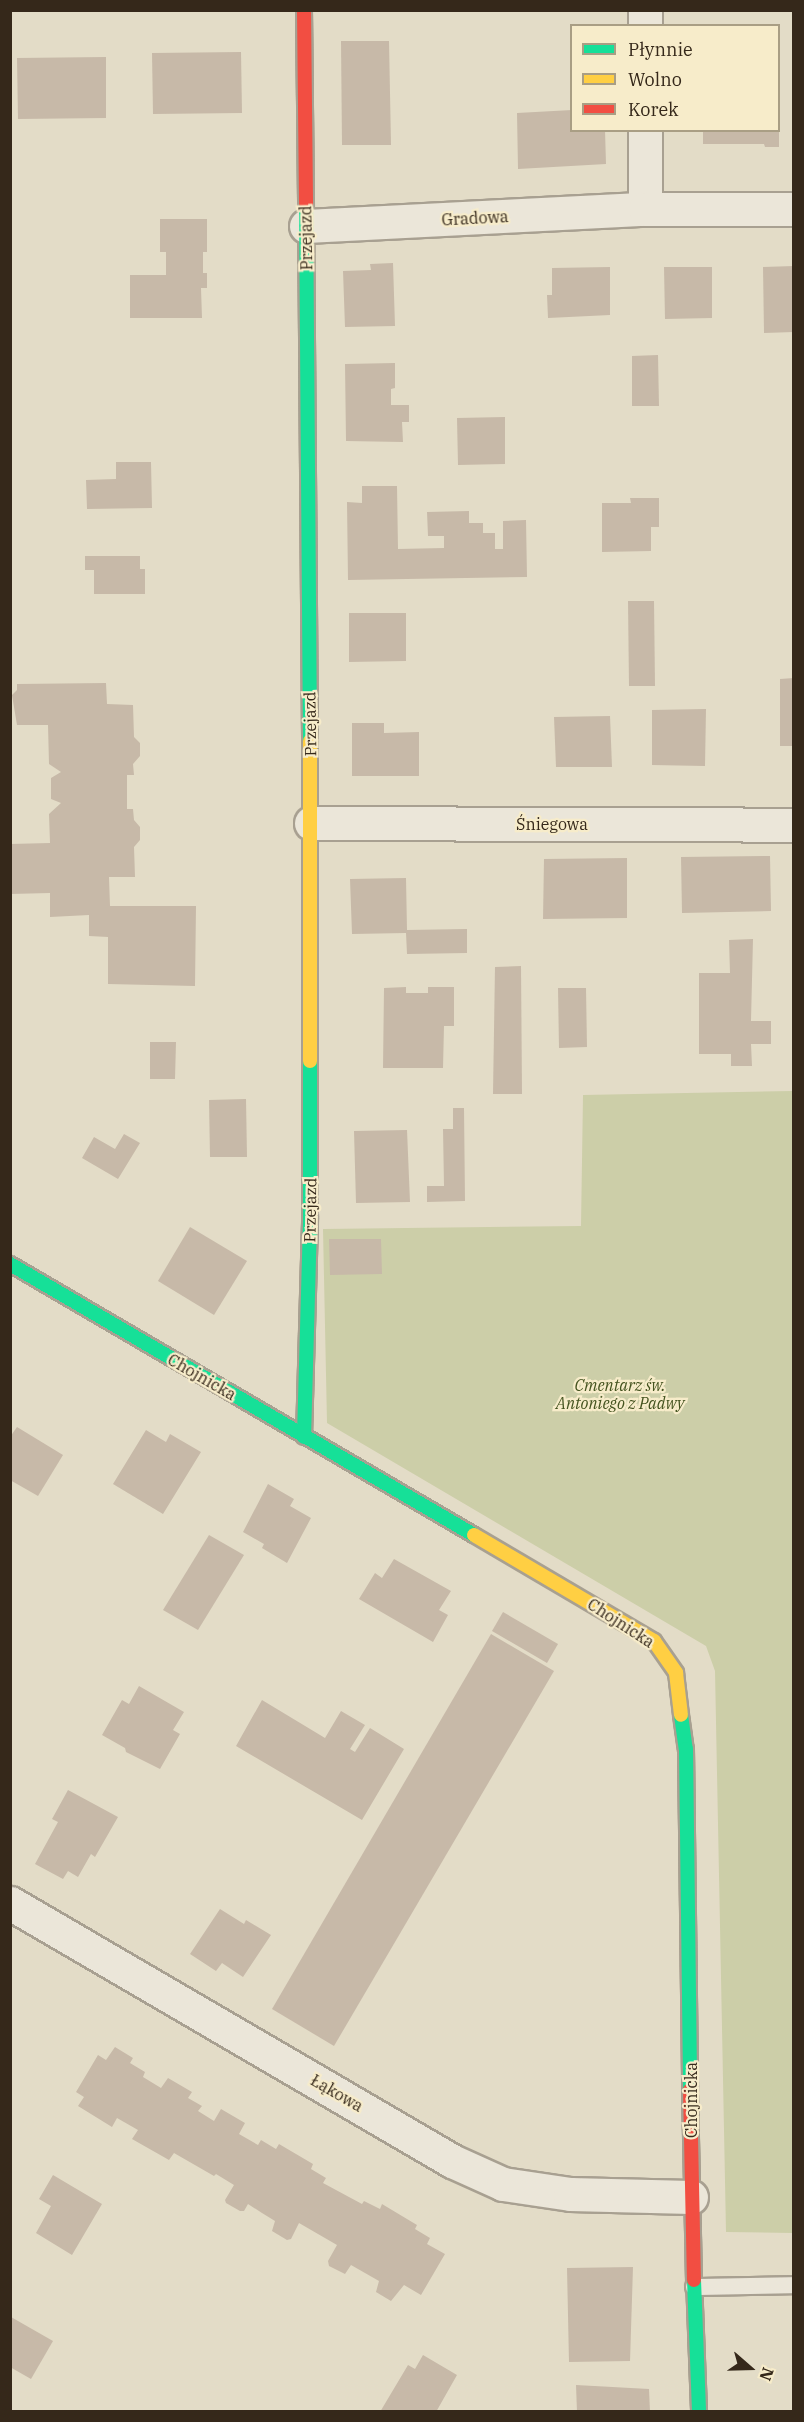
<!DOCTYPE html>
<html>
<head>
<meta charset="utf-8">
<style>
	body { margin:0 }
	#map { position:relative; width:804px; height:2422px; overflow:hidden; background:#e3dcc7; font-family:"IBM Plex Serif",serif }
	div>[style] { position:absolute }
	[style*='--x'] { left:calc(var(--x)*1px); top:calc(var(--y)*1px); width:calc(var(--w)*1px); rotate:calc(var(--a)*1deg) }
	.cemetery>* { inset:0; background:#cccea8 }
	.building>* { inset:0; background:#c7b9a8 }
	.roads { filter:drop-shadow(2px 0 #a8a091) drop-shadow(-2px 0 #a8a091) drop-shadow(0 2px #a8a091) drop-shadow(0 -2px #a8a091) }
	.lane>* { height:16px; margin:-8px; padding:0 8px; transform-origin:8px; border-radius:8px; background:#ebe6d9 }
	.street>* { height:33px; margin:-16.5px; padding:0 16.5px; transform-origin:16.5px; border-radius:16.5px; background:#ebe6d9 }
	.fast>* { height:14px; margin:-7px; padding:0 7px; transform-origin:7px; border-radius:7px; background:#16e098 }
	.slow>* { height:14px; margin:-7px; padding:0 7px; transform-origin:7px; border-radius:7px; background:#ffcf43 }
	.jam>* { height:14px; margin:-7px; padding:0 7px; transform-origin:7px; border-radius:7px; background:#f24e42 }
	span { translate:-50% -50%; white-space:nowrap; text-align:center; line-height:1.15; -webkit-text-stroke:4.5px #f7ecca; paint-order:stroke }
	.street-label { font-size:16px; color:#35281a }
	.park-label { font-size:16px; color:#44531f; font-style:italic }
	.frame { position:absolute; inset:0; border:12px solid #35281a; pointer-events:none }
	.legend { position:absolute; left:570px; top:24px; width:210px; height:108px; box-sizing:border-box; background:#f7ecca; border:2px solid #a99e84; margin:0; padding:8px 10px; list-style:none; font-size:18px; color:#35281a }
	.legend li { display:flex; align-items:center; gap:12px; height:30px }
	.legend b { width:30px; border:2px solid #a99e84 }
	.north { position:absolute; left:720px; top:2338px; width:60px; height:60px; -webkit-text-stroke:4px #f7ecca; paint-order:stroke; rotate:110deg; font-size:16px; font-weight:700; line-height:24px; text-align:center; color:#35281a }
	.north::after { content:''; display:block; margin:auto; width:21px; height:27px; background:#35281a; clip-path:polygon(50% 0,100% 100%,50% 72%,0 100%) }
</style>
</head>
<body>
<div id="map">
	<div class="cemetery">
		<i style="clip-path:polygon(793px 1091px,793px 2233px,726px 2232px,715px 1671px,706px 1646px,327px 1423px,323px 1229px,581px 1226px,583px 1095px)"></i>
	</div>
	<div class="building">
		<i style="clip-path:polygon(341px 41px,389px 41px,391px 145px,342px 145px)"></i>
		<i style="clip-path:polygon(241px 52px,242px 113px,153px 114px,152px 53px)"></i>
		<i style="clip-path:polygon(106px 57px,106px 118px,18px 119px,17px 58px)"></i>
		<i style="clip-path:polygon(572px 110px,572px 130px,605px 130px,606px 164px,518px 169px,517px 113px)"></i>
		<i style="clip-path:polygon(703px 130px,779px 130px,779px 147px,765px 147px,764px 144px,703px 144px)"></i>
		<i style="clip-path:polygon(160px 219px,207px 219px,207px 252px,203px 252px,203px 273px,207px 273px,207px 288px,201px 288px,202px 318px,130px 318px,130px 275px,166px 275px,166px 252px,160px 252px)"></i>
		<i style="clip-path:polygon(393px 263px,395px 326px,345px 327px,343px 271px,371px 270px,370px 264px)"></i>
		<i style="clip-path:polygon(794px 266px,794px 332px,764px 333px,763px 267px)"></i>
		<i style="clip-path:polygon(610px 267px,610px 315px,548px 318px,547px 295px,552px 295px,552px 268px)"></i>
		<i style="clip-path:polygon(664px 267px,712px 267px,712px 318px,665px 319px)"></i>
		<i style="clip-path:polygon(658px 355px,659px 406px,632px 406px,632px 356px)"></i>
		<i style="clip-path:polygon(395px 363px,395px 388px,391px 389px,391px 405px,409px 405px,409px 422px,402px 422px,403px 442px,346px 441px,345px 364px)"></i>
		<i style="clip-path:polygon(505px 417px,505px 464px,458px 465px,457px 418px)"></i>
		<i style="clip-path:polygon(116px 462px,151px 462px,152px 508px,87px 509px,86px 480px,116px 479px)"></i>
		<i style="clip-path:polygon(362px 486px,397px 486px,398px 549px,444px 548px,444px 536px,428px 536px,427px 512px,469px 511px,469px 523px,483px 523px,483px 533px,495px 533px,495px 549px,503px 549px,503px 521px,526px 520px,527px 577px,348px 580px,347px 502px,362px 503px)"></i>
		<i style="clip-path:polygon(630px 498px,659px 498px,659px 527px,651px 527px,651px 551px,602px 552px,602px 503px,631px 503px)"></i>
		<i style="clip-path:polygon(85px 556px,140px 556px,140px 569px,145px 569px,145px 594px,94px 594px,94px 570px,85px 570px)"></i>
		<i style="clip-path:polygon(628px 601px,654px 601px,655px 686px,629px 686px)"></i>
		<i style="clip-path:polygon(349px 613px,406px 613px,406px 661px,349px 662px)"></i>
		<i style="clip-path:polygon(794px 678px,794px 746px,780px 746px,780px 679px)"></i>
		<i style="clip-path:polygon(106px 683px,107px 704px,133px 705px,134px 737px,140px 743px,140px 756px,133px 764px,134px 775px,127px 775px,127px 809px,133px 809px,134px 820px,140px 827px,140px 840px,134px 847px,135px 877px,109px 877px,110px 906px,196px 906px,195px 986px,108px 984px,108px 937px,89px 936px,89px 915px,50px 917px,50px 893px,10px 894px,10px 844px,50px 843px,49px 814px,61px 803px,51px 799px,51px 778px,61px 772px,49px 764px,48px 725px,17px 725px,12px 695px,17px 690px,17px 684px)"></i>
		<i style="clip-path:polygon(706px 709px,705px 766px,652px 765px,652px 710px)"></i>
		<i style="clip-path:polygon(610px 716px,612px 767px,556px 767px,554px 717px)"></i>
		<i style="clip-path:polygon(352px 723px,384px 723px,384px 733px,419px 732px,419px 776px,352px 776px)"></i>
		<i style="clip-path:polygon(770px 856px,771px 911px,682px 913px,681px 857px)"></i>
		<i style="clip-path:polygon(627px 858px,627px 918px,543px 919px,544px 859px)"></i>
		<i style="clip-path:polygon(406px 878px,407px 930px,467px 929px,467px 953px,407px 954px,406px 933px,352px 934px,350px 879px)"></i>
		<i style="clip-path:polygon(753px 939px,751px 1021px,771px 1021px,771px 1044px,751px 1044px,752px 1066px,731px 1066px,731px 1054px,699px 1054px,699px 973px,730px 973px,729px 940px)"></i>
		<i style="clip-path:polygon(521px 966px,522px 1094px,493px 1094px,495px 967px)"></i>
		<i style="clip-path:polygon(406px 987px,406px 993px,428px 993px,428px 987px,454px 987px,454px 1026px,444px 1026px,443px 1068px,383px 1068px,384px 988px)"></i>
		<i style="clip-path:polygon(558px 988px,586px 988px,587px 1047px,559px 1048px)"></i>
		<i style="clip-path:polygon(150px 1042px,176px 1042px,175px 1079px,150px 1079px)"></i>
		<i style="clip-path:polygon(246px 1099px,247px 1157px,210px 1157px,209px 1100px)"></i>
		<i style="clip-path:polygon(453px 1108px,464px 1108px,465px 1201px,427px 1202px,427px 1186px,444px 1186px,443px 1129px,453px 1129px)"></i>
		<i style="clip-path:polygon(407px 1130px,410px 1202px,356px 1203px,354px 1131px)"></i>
		<i style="clip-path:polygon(124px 1134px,140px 1143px,118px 1179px,82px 1158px,94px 1137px,115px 1149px)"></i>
		<i style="clip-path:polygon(190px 1227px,247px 1261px,214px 1315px,158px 1281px)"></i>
		<i style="clip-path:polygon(329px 1239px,381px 1239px,382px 1274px,330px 1275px)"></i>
		<i style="clip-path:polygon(17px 1427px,63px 1455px,38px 1496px,10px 1480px,10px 1437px)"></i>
		<i style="clip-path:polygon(146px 1430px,166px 1442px,170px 1434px,201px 1452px,163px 1514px,113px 1484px)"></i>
		<i style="clip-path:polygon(268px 1484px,294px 1499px,290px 1506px,311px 1518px,287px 1563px,262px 1548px,264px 1544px,243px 1532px)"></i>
		<i style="clip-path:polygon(209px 1535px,244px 1555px,198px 1630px,163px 1610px)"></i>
		<i style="clip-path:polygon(394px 1559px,451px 1591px,439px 1610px,448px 1615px,433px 1642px,359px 1599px,375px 1573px,382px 1578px)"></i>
		<i style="clip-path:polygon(503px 1612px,558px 1644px,547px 1663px,492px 1631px)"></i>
		<i style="clip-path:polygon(491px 1634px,554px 1671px,334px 2046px,272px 2009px)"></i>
		<i style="clip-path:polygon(139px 1686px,184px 1712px,173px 1730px,180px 1734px,160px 1769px,126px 1752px,125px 1748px,102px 1735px,122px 1700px,129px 1704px)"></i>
		<i style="clip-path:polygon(262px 1700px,325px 1738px,341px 1711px,365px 1725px,350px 1749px,355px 1752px,370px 1728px,404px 1749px,362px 1820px,236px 1746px)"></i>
		<i style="clip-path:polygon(68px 1790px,118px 1817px,95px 1857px,91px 1854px,78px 1877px,68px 1871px,63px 1879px,35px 1864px,58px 1822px,52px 1819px)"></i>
		<i style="clip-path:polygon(220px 1909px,244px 1924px,246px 1920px,271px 1935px,243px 1977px,222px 1963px,216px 1971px,190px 1954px)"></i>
		<i style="clip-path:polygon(115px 2047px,133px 2058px,130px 2063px,145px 2072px,143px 2077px,161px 2088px,168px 2078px,192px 2092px,188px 2098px,202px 2106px,198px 2111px,214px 2121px,221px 2109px,245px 2123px,239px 2134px,258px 2145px,261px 2140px,276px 2149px,279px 2144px,313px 2164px,311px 2169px,326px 2178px,323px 2183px,362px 2204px,364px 2201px,380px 2209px,382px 2204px,417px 2225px,415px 2229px,430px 2238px,427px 2244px,445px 2254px,421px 2295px,404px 2285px,391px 2301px,376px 2292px,379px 2281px,351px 2265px,345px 2274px,329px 2266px,328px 2261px,337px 2245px,299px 2223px,291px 2239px,287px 2240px,272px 2231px,275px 2221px,262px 2213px,248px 2204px,244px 2211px,240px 2211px,226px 2203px,225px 2200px,234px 2185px,216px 2174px,214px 2176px,174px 2153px,169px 2160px,132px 2139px,138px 2130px,117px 2118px,112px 2127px,78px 2106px,84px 2097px,76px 2092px,98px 2055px,106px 2060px)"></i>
		<i style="clip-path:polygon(53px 2175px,102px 2204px,72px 2255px,36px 2233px,51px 2206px,39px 2199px)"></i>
		<i style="clip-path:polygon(633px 2267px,630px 2361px,569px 2362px,567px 2268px)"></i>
		<i style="clip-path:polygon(11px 2317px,53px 2341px,31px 2379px,10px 2367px)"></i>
		<i style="clip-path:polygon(423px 2355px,457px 2375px,436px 2412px,380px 2412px,408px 2365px,415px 2369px)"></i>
		<i style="clip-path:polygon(576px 2385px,649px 2389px,650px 2412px,577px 2412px)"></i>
	</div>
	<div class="roads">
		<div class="lane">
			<i style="--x:694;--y:2287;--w:100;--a:-1.1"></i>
		</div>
		<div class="street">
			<i style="--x:645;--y:26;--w:16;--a:-90"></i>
			<i style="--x:645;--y:209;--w:79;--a:-90"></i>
			<i style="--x:306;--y:226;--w:339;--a:-2.9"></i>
			<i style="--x:645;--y:209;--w:149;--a:0"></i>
			<i style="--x:311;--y:823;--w:483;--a:0.2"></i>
			<i style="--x:10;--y:1903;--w:512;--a:30.27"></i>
			<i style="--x:452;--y:2161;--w:56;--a:24.3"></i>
			<i style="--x:503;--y:2184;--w:68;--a:8.5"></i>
			<i style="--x:570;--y:2194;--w:121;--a:1.4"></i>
		</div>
		<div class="fast">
			<i style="--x:306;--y:204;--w:537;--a:89.57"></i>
			<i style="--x:10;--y:1264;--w:537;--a:30.29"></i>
			<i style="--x:304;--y:1437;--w:221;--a:-88.4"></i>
			<i style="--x:310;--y:1216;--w:155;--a:-90"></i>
			<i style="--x:681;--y:1715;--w:34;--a:82"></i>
			<i style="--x:686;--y:1749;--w:341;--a:89.3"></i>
			<i style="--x:694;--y:2280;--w:132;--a:87.8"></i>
		</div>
		<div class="slow">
			<i style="--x:310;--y:741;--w:320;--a:90"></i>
			<i style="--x:474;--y:1535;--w:209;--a:30.5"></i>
			<i style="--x:654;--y:1641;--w:39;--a:55"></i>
			<i style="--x:676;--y:1673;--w:42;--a:83.2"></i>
		</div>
		<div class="jam">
			<i style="--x:304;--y:10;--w:194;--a:89.4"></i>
			<i style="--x:690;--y:2090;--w:190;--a:88.8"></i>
		</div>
	</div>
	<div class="street-label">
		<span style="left:475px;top:218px;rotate:-3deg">Gradowa</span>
		<span style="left:306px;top:238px;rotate:-91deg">Przejazd</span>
		<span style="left:310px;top:724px;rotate:-91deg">Przejazd</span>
		<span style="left:552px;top:824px">Śniegowa</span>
		<span style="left:310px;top:1210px;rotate:-89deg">Przejazd</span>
		<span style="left:202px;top:1377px;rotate:30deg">Chojnicka</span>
		<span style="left:621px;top:1623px;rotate:33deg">Chojnicka</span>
		<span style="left:337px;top:2093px;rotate:30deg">Łąkowa</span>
		<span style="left:691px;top:2100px;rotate:-90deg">Chojnicka</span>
	</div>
	<div class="park-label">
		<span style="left:620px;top:1394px">Cmentarz św.<br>Antoniego z Padwy</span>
	</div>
	<div class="frame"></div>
	<ul class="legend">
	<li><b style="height:8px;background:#16e098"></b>Płynnie</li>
	<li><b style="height:8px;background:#ffcf43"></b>Wolno</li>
	<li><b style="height:8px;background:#f24e42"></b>Korek</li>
	</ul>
	<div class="north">N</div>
</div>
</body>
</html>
